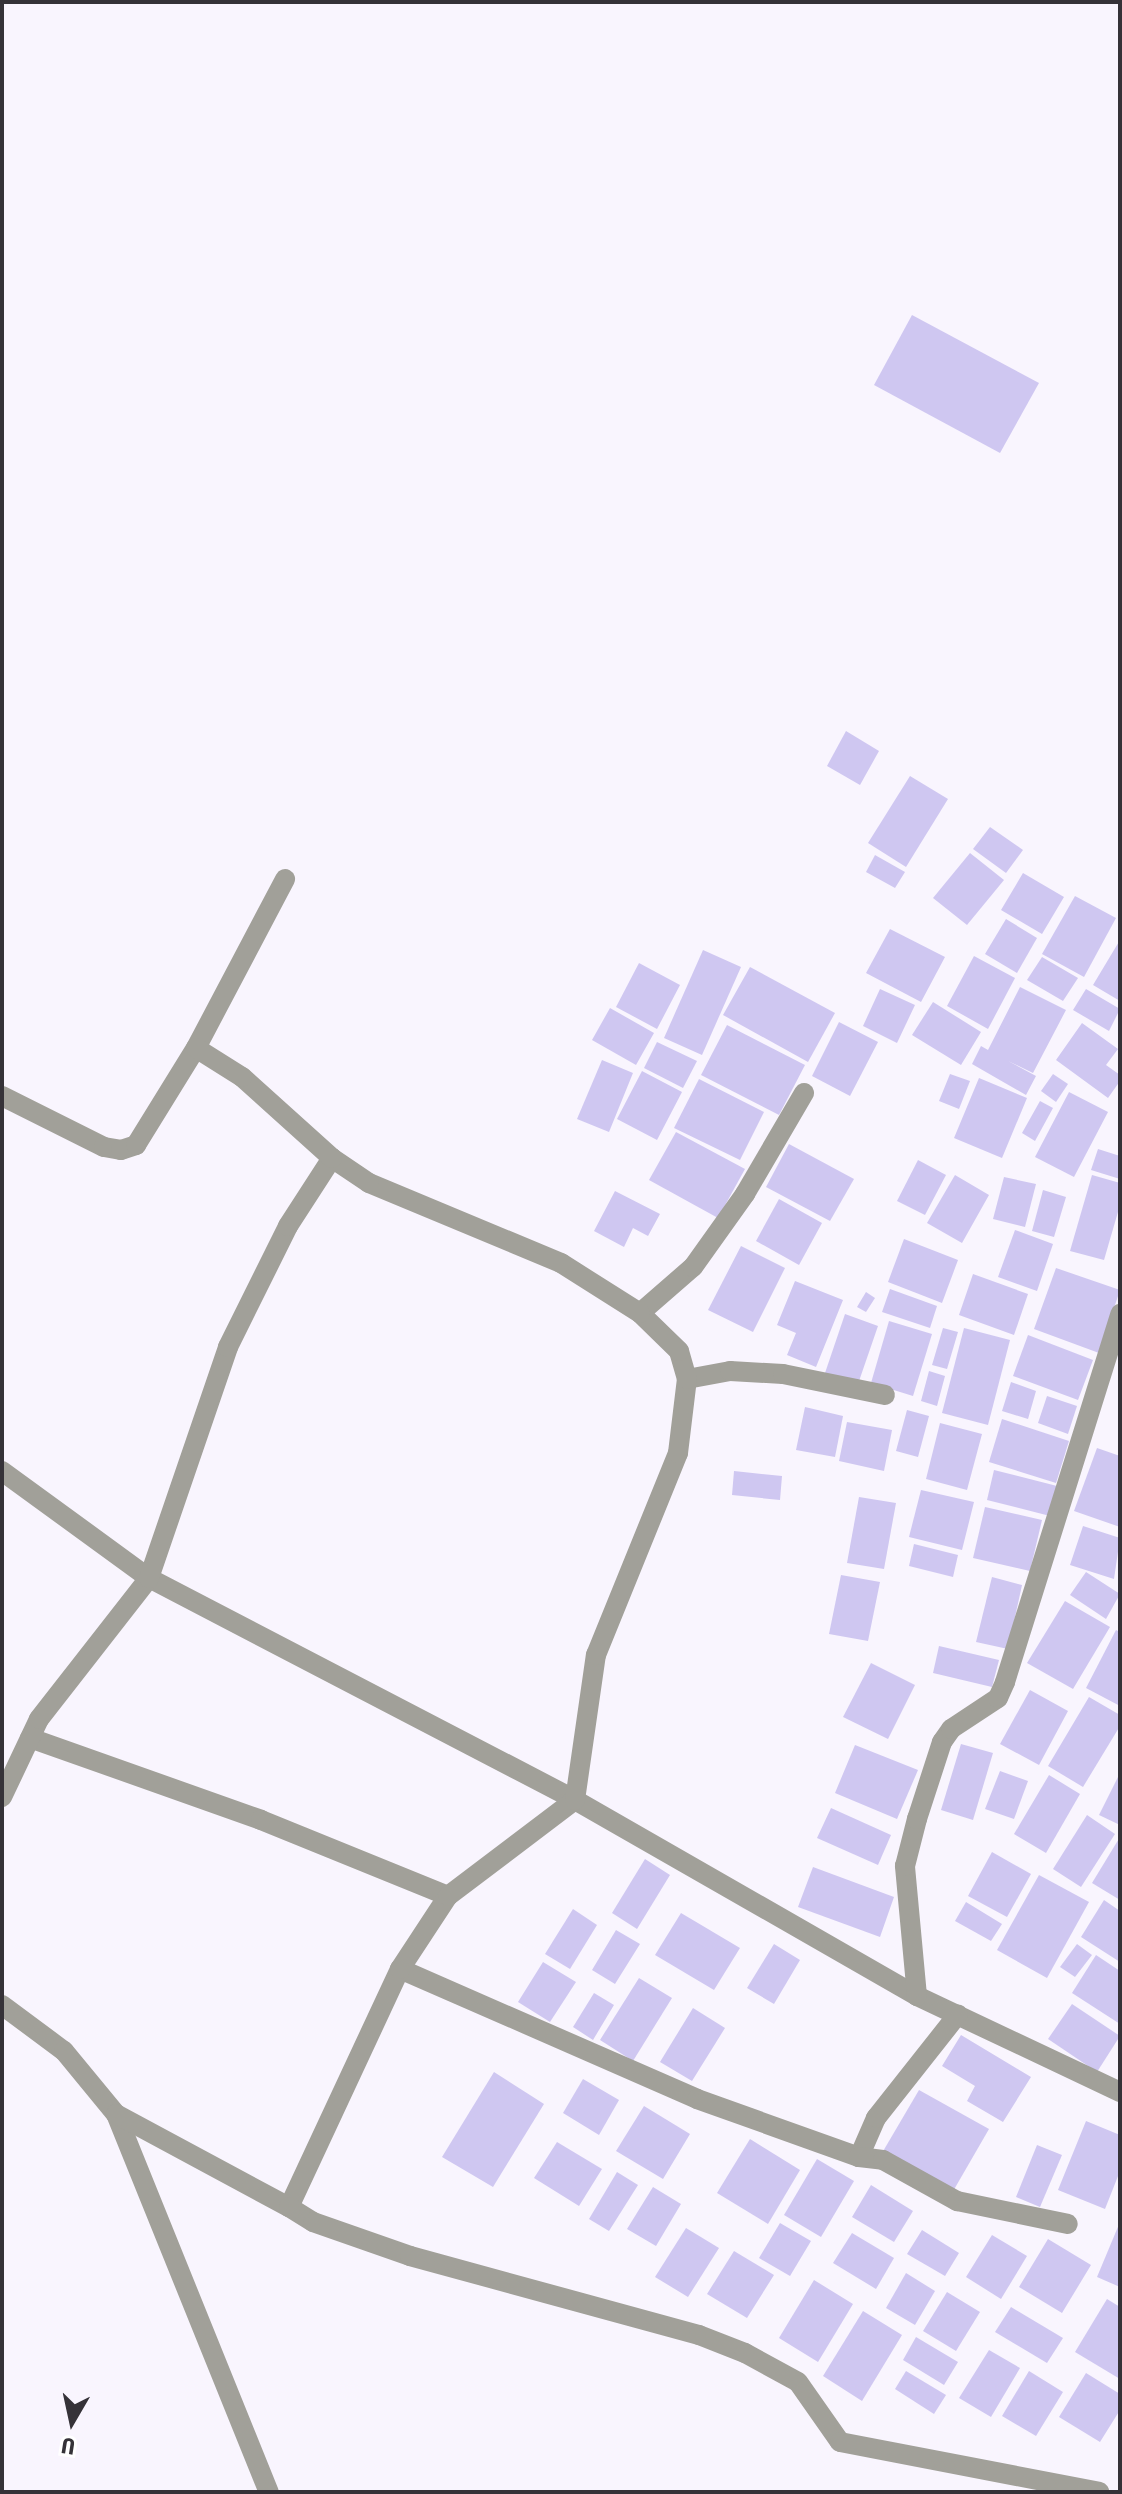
<!DOCTYPE html>
<html>
<head>
<meta charset="utf-8">
<style>
	body { margin:0 }
	#map { position:relative; width:1122px; height:2494px; overflow:hidden; background:#f9f5fe; font-family:"Fira Sans Condensed",sans-serif }
	div>[style] { position:absolute }
	[style*='--x'] { left:calc(var(--x)*1px); top:calc(var(--y)*1px); width:calc(var(--w)*1px); rotate:calc(var(--a)*1deg) }
	.building>* { inset:0; background:#cfc7f1 }
	.street>* { height:20px; margin:-10px; padding:0 10px; transform-origin:10px; border-radius:10px; background:#a1a099 }
	span { translate:-50% -50%; white-space:nowrap; text-align:center; line-height:1.15; -webkit-text-stroke:8px #fff; paint-order:stroke }
	.frame { position:absolute; inset:0; border:4px solid #353238; pointer-events:none }
	.north { position:absolute; left:32px; top:2382px; width:80px; height:80px; -webkit-text-stroke:6px #fff; paint-order:stroke; rotate:189deg; font-size:22px; font-weight:700; line-height:32px; text-align:center; color:#353238 }
	.north::after { content:''; display:block; margin:auto; width:28px; height:36px; background:#353238; clip-path:polygon(50% 0,100% 100%,50% 72%,0 100%) }
</style>
</head>
<body>
<div id="map">
	<div class="building">
		<i style="clip-path:polygon(912px 315px,1039px 383px,1000px 453px,874px 385px)"></i>
		<i style="clip-path:polygon(846px 731px,879px 751px,860px 785px,827px 766px)"></i>
		<i style="clip-path:polygon(910px 776px,948px 799px,906px 867px,868px 843px)"></i>
		<i style="clip-path:polygon(990px 827px,1023px 850px,1006px 873px,973px 849px)"></i>
		<i style="clip-path:polygon(970px 853px,1004px 880px,967px 925px,933px 898px)"></i>
		<i style="clip-path:polygon(875px 855px,905px 872px,895px 888px,866px 872px)"></i>
		<i style="clip-path:polygon(1023px 873px,1064px 897px,1042px 934px,1001px 910px)"></i>
		<i style="clip-path:polygon(1075px 896px,1116px 918px,1084px 977px,1042px 954px)"></i>
		<i style="clip-path:polygon(1006px 919px,1037px 938px,1017px 973px,985px 954px)"></i>
		<i style="clip-path:polygon(890px 929px,945px 957px,921px 1002px,866px 973px)"></i>
		<i style="clip-path:polygon(1120px 940px,1120px 1001px,1093px 985px)"></i>
		<i style="clip-path:polygon(703px 950px,741px 967px,702px 1055px,664px 1038px)"></i>
		<i style="clip-path:polygon(974px 956px,1015px 978px,988px 1029px,947px 1006px)"></i>
		<i style="clip-path:polygon(1042px 957px,1078px 978px,1063px 1001px,1027px 980px)"></i>
		<i style="clip-path:polygon(639px 963px,680px 985px,657px 1029px,616px 1007px)"></i>
		<i style="clip-path:polygon(750px 967px,835px 1013px,808px 1062px,723px 1015px)"></i>
		<i style="clip-path:polygon(1020px 987px,1066px 1010px,1033px 1073px,1008px 1061px,1036px 1076px,1026px 1095px,972px 1064px,981px 1046px,988px 1050px)"></i>
		<i style="clip-path:polygon(880px 989px,915px 1005px,897px 1043px,863px 1026px)"></i>
		<i style="clip-path:polygon(1086px 989px,1120px 1009px,1109px 1031px,1073px 1010px)"></i>
		<i style="clip-path:polygon(933px 1002px,981px 1032px,961px 1065px,912px 1035px)"></i>
		<i style="clip-path:polygon(610px 1008px,654px 1033px,636px 1065px,592px 1040px)"></i>
		<i style="clip-path:polygon(839px 1022px,878px 1042px,850px 1096px,812px 1076px)"></i>
		<i style="clip-path:polygon(1082px 1023px,1118px 1049px,1106px 1065px,1120px 1075px,1120px 1081px,1108px 1098px,1056px 1060px)"></i>
		<i style="clip-path:polygon(727px 1025px,805px 1065px,779px 1115px,701px 1075px)"></i>
		<i style="clip-path:polygon(657px 1042px,697px 1061px,683px 1088px,644px 1068px)"></i>
		<i style="clip-path:polygon(602px 1060px,633px 1073px,609px 1132px,577px 1119px)"></i>
		<i style="clip-path:polygon(642px 1071px,682px 1092px,657px 1140px,617px 1119px)"></i>
		<i style="clip-path:polygon(950px 1074px,970px 1081px,959px 1109px,939px 1101px)"></i>
		<i style="clip-path:polygon(1053px 1074px,1068px 1084px,1056px 1102px,1041px 1091px)"></i>
		<i style="clip-path:polygon(979px 1078px,1027px 1098px,1002px 1158px,954px 1138px)"></i>
		<i style="clip-path:polygon(699px 1079px,764px 1112px,740px 1160px,674px 1128px)"></i>
		<i style="clip-path:polygon(1069px 1092px,1108px 1112px,1074px 1177px,1035px 1157px)"></i>
		<i style="clip-path:polygon(1040px 1101px,1053px 1108px,1035px 1141px,1022px 1133px)"></i>
		<i style="clip-path:polygon(676px 1132px,745px 1169px,718px 1218px,649px 1180px)"></i>
		<i style="clip-path:polygon(789px 1144px,854px 1179px,830px 1221px,766px 1187px)"></i>
		<i style="clip-path:polygon(1098px 1149px,1120px 1156px,1120px 1179px,1091px 1170px)"></i>
		<i style="clip-path:polygon(918px 1160px,946px 1175px,925px 1215px,897px 1201px)"></i>
		<i style="clip-path:polygon(955px 1175px,989px 1195px,962px 1243px,927px 1223px)"></i>
		<i style="clip-path:polygon(1092px 1175px,1120px 1183px,1120px 1205px,1104px 1260px,1070px 1251px)"></i>
		<i style="clip-path:polygon(1004px 1177px,1036px 1184px,1025px 1227px,993px 1219px)"></i>
		<i style="clip-path:polygon(1043px 1190px,1066px 1197px,1054px 1237px,1032px 1231px)"></i>
		<i style="clip-path:polygon(615px 1191px,660px 1214px,648px 1236px,633px 1228px,624px 1247px,594px 1231px)"></i>
		<i style="clip-path:polygon(779px 1199px,822px 1223px,799px 1265px,756px 1241px)"></i>
		<i style="clip-path:polygon(1015px 1230px,1053px 1244px,1037px 1291px,998px 1277px)"></i>
		<i style="clip-path:polygon(904px 1239px,958px 1260px,942px 1303px,888px 1282px)"></i>
		<i style="clip-path:polygon(741px 1246px,785px 1268px,753px 1332px,708px 1310px)"></i>
		<i style="clip-path:polygon(1056px 1268px,1120px 1290px,1099px 1353px,1034px 1329px)"></i>
		<i style="clip-path:polygon(973px 1274px,1028px 1294px,1014px 1335px,959px 1315px)"></i>
		<i style="clip-path:polygon(795px 1281px,843px 1300px,816px 1367px,787px 1355px,796px 1333px,777px 1325px)"></i>
		<i style="clip-path:polygon(890px 1289px,937px 1306px,930px 1328px,882px 1312px)"></i>
		<i style="clip-path:polygon(866px 1292px,875px 1298px,866px 1312px,857px 1307px)"></i>
		<i style="clip-path:polygon(845px 1314px,878px 1326px,858px 1384px,825px 1373px)"></i>
		<i style="clip-path:polygon(889px 1321px,932px 1334px,913px 1396px,871px 1383px)"></i>
		<i style="clip-path:polygon(943px 1328px,958px 1332px,947px 1369px,932px 1365px)"></i>
		<i style="clip-path:polygon(964px 1328px,1010px 1340px,988px 1425px,942px 1413px)"></i>
		<i style="clip-path:polygon(1028px 1335px,1093px 1360px,1078px 1400px,1013px 1376px)"></i>
		<i style="clip-path:polygon(929px 1371px,945px 1376px,937px 1406px,921px 1401px)"></i>
		<i style="clip-path:polygon(1011px 1382px,1036px 1391px,1028px 1419px,1002px 1411px)"></i>
		<i style="clip-path:polygon(1047px 1396px,1077px 1406px,1068px 1434px,1038px 1423px)"></i>
		<i style="clip-path:polygon(805px 1407px,843px 1416px,835px 1457px,796px 1450px)"></i>
		<i style="clip-path:polygon(907px 1410px,929px 1416px,918px 1457px,896px 1451px)"></i>
		<i style="clip-path:polygon(1002px 1419px,1069px 1441px,1056px 1483px,989px 1462px)"></i>
		<i style="clip-path:polygon(847px 1422px,892px 1430px,884px 1471px,839px 1461px)"></i>
		<i style="clip-path:polygon(940px 1423px,982px 1434px,967px 1490px,926px 1479px)"></i>
		<i style="clip-path:polygon(1097px 1448px,1120px 1456px,1120px 1527px,1074px 1511px)"></i>
		<i style="clip-path:polygon(994px 1470px,1057px 1486px,1050px 1516px,987px 1500px)"></i>
		<i style="clip-path:polygon(734px 1471px,782px 1476px,780px 1500px,732px 1495px)"></i>
		<i style="clip-path:polygon(921px 1490px,974px 1502px,962px 1550px,909px 1537px)"></i>
		<i style="clip-path:polygon(859px 1497px,896px 1503px,884px 1569px,847px 1563px)"></i>
		<i style="clip-path:polygon(985px 1507px,1042px 1520px,1030px 1571px,973px 1558px)"></i>
		<i style="clip-path:polygon(1083px 1526px,1120px 1538px,1114px 1579px,1070px 1565px)"></i>
		<i style="clip-path:polygon(914px 1544px,958px 1555px,953px 1577px,909px 1566px)"></i>
		<i style="clip-path:polygon(1086px 1572px,1120px 1594px,1106px 1619px,1070px 1595px)"></i>
		<i style="clip-path:polygon(841px 1575px,880px 1582px,868px 1641px,829px 1634px)"></i>
		<i style="clip-path:polygon(992px 1577px,1022px 1585px,1008px 1649px,976px 1642px)"></i>
		<i style="clip-path:polygon(1065px 1601px,1110px 1627px,1073px 1689px,1027px 1663px)"></i>
		<i style="clip-path:polygon(1116px 1630px,1120px 1632px,1120px 1706px,1086px 1688px)"></i>
		<i style="clip-path:polygon(939px 1646px,999px 1660px,992px 1687px,933px 1673px)"></i>
		<i style="clip-path:polygon(871px 1663px,915px 1685px,888px 1739px,843px 1717px)"></i>
		<i style="clip-path:polygon(1030px 1690px,1068px 1711px,1039px 1765px,1000px 1744px)"></i>
		<i style="clip-path:polygon(1089px 1697px,1120px 1715px,1120px 1726px,1083px 1787px,1048px 1766px)"></i>
		<i style="clip-path:polygon(961px 1744px,993px 1753px,973px 1820px,941px 1810px)"></i>
		<i style="clip-path:polygon(855px 1745px,918px 1770px,897px 1819px,835px 1793px)"></i>
		<i style="clip-path:polygon(1000px 1771px,1028px 1781px,1014px 1819px,985px 1809px)"></i>
		<i style="clip-path:polygon(1120px 1773px,1120px 1825px,1099px 1815px)"></i>
		<i style="clip-path:polygon(1049px 1775px,1080px 1794px,1046px 1853px,1014px 1834px)"></i>
		<i style="clip-path:polygon(831px 1808px,891px 1835px,878px 1865px,817px 1838px)"></i>
		<i style="clip-path:polygon(1087px 1815px,1115px 1834px,1081px 1887px,1053px 1869px)"></i>
		<i style="clip-path:polygon(1120px 1837px,1120px 1900px,1092px 1883px)"></i>
		<i style="clip-path:polygon(992px 1852px,1031px 1874px,1007px 1917px,968px 1896px)"></i>
		<i style="clip-path:polygon(645px 1859px,670px 1875px,637px 1929px,612px 1913px)"></i>
		<i style="clip-path:polygon(813px 1867px,894px 1897px,880px 1937px,798px 1907px)"></i>
		<i style="clip-path:polygon(1039px 1875px,1089px 1902px,1047px 1978px,997px 1950px)"></i>
		<i style="clip-path:polygon(1104px 1900px,1120px 1911px,1120px 1962px,1081px 1937px)"></i>
		<i style="clip-path:polygon(966px 1902px,1002px 1924px,991px 1941px,955px 1921px)"></i>
		<i style="clip-path:polygon(573px 1909px,597px 1925px,570px 1969px,545px 1954px)"></i>
		<i style="clip-path:polygon(681px 1913px,740px 1948px,714px 1990px,655px 1955px)"></i>
		<i style="clip-path:polygon(616px 1930px,640px 1944px,615px 1984px,592px 1970px)"></i>
		<i style="clip-path:polygon(774px 1944px,800px 1960px,774px 2004px,747px 1988px)"></i>
		<i style="clip-path:polygon(1077px 1944px,1092px 1955px,1075px 1977px,1060px 1967px)"></i>
		<i style="clip-path:polygon(1096px 1955px,1120px 1971px,1120px 2024px,1072px 1993px)"></i>
		<i style="clip-path:polygon(543px 1962px,576px 1982px,550px 2022px,518px 2002px)"></i>
		<i style="clip-path:polygon(639px 1978px,672px 1998px,633px 2061px,600px 2040px)"></i>
		<i style="clip-path:polygon(594px 1993px,614px 2005px,593px 2040px,573px 2027px)"></i>
		<i style="clip-path:polygon(1072px 2004px,1120px 2036px,1097px 2072px,1048px 2039px)"></i>
		<i style="clip-path:polygon(693px 2008px,725px 2028px,692px 2081px,660px 2062px)"></i>
		<i style="clip-path:polygon(961px 2035px,1031px 2077px,1003px 2122px,967px 2101px,975px 2086px,942px 2066px)"></i>
		<i style="clip-path:polygon(494px 2072px,544px 2104px,493px 2187px,442px 2157px)"></i>
		<i style="clip-path:polygon(583px 2079px,619px 2100px,599px 2135px,563px 2113px)"></i>
		<i style="clip-path:polygon(919px 2090px,989px 2129px,952px 2193px,882px 2153px)"></i>
		<i style="clip-path:polygon(644px 2106px,690px 2134px,663px 2179px,616px 2151px)"></i>
		<i style="clip-path:polygon(1086px 2121px,1120px 2135px,1120px 2171px,1105px 2209px,1058px 2190px)"></i>
		<i style="clip-path:polygon(750px 2139px,800px 2170px,768px 2224px,717px 2193px)"></i>
		<i style="clip-path:polygon(557px 2142px,602px 2169px,579px 2206px,534px 2178px)"></i>
		<i style="clip-path:polygon(1037px 2145px,1062px 2155px,1040px 2207px,1016px 2197px)"></i>
		<i style="clip-path:polygon(817px 2159px,854px 2181px,821px 2237px,784px 2215px)"></i>
		<i style="clip-path:polygon(617px 2172px,638px 2185px,609px 2231px,589px 2219px)"></i>
		<i style="clip-path:polygon(871px 2185px,913px 2211px,894px 2242px,852px 2217px)"></i>
		<i style="clip-path:polygon(653px 2187px,681px 2204px,656px 2246px,627px 2229px)"></i>
		<i style="clip-path:polygon(1120px 2222px,1120px 2287px,1097px 2277px)"></i>
		<i style="clip-path:polygon(780px 2223px,811px 2241px,790px 2276px,759px 2258px)"></i>
		<i style="clip-path:polygon(686px 2228px,719px 2248px,688px 2297px,655px 2277px)"></i>
		<i style="clip-path:polygon(922px 2230px,959px 2253px,945px 2276px,907px 2254px)"></i>
		<i style="clip-path:polygon(852px 2233px,894px 2258px,876px 2289px,833px 2263px)"></i>
		<i style="clip-path:polygon(992px 2235px,1027px 2256px,1001px 2299px,966px 2277px)"></i>
		<i style="clip-path:polygon(1048px 2239px,1091px 2265px,1062px 2313px,1019px 2287px)"></i>
		<i style="clip-path:polygon(734px 2251px,774px 2275px,747px 2318px,707px 2294px)"></i>
		<i style="clip-path:polygon(906px 2273px,935px 2291px,915px 2325px,886px 2308px)"></i>
		<i style="clip-path:polygon(814px 2280px,853px 2304px,818px 2362px,779px 2338px)"></i>
		<i style="clip-path:polygon(947px 2292px,980px 2312px,956px 2351px,923px 2331px)"></i>
		<i style="clip-path:polygon(1107px 2299px,1120px 2307px,1120px 2379px,1075px 2352px)"></i>
		<i style="clip-path:polygon(1011px 2307px,1063px 2338px,1047px 2363px,995px 2332px)"></i>
		<i style="clip-path:polygon(863px 2311px,902px 2335px,862px 2401px,823px 2376px)"></i>
		<i style="clip-path:polygon(916px 2337px,958px 2362px,944px 2385px,903px 2360px)"></i>
		<i style="clip-path:polygon(989px 2350px,1020px 2368px,991px 2417px,959px 2398px)"></i>
		<i style="clip-path:polygon(906px 2371px,946px 2395px,934px 2414px,895px 2389px)"></i>
		<i style="clip-path:polygon(1029px 2371px,1063px 2392px,1036px 2436px,1002px 2416px)"></i>
		<i style="clip-path:polygon(1086px 2373px,1120px 2394px,1120px 2410px,1100px 2442px,1059px 2417px)"></i>
	</div>
	<div class="street">
		<i style="--x:2;--y:1096;--w:114;--a:26.6"></i>
		<i style="--x:104;--y:1147;--w:17;--a:10"></i>
		<i style="--x:121;--y:1150;--w:16;--a:-18"></i>
		<i style="--x:136;--y:1145;--w:114;--a:-58.3"></i>
		<i style="--x:196;--y:1048;--w:191;--a:-62.2"></i>
		<i style="--x:640;--y:1313;--w:70;--a:-41"></i>
		<i style="--x:693;--y:1267;--w:90;--a:-54.5"></i>
		<i style="--x:745;--y:1194;--w:117;--a:-59.7"></i>
		<i style="--x:687;--y:1379;--w:44;--a:-10.5"></i>
		<i style="--x:730;--y:1371;--w:53;--a:3.2"></i>
		<i style="--x:783;--y:1374;--w:104;--a:11.6"></i>
		<i style="--x:2;--y:1471;--w:182;--a:36.1"></i>
		<i style="--x:149;--y:1578;--w:480;--a:27.5"></i>
		<i style="--x:575;--y:1800;--w:394;--a:29.8"></i>
		<i style="--x:917;--y:1996;--w:225;--a:25.3"></i>
		<i style="--x:30;--y:1738;--w:245;--a:19.5"></i>
		<i style="--x:261;--y:1820;--w:202;--a:22.1"></i>
		<i style="--x:2;--y:1797;--w:86;--a:-64.6"></i>
		<i style="--x:39;--y:1719;--w:179;--a:-52"></i>
		<i style="--x:149;--y:1578;--w:244;--a:-71.1"></i>
		<i style="--x:228;--y:1347;--w:135;--a:-63.6"></i>
		<i style="--x:288;--y:1226;--w:81;--a:-57.1"></i>
		<i style="--x:400;--y:1969;--w:324;--a:23.6"></i>
		<i style="--x:697;--y:2099;--w:172;--a:19.7"></i>
		<i style="--x:859;--y:2157;--w:43;--a:-66.4"></i>
		<i style="--x:876;--y:2118;--w:132;--a:-51.7"></i>
		<i style="--x:917;--y:1996;--w:131;--a:-95.3"></i>
		<i style="--x:905;--y:1866;--w:49;--a:-75.7"></i>
		<i style="--x:917;--y:1819;--w:81;--a:-72"></i>
		<i style="--x:942;--y:1742;--w:16;--a:-55"></i>
		<i style="--x:951;--y:1729;--w:56;--a:-33.4"></i>
		<i style="--x:998;--y:1698;--w:17;--a:-66"></i>
		<i style="--x:1005;--y:1682;--w:386;--a:-72.6"></i>
		<i style="--x:2;--y:2005;--w:77;--a:36.6"></i>
		<i style="--x:64;--y:2051;--w:82;--a:50.5"></i>
		<i style="--x:116;--y:2114;--w:408;--a:68"></i>
		<i style="--x:116;--y:2114;--w:196;--a:28.3"></i>
		<i style="--x:289;--y:2207;--w:263;--a:-65"></i>
		<i style="--x:400;--y:1969;--w:87;--a:-56.7"></i>
		<i style="--x:448;--y:1896;--w:159;--a:-37.1"></i>
		<i style="--x:575;--y:1800;--w:147;--a:-81.8"></i>
		<i style="--x:596;--y:1655;--w:218;--a:-67.9"></i>
		<i style="--x:678;--y:1453;--w:75;--a:-83.1"></i>
		<i style="--x:687;--y:1379;--w:29;--a:-106"></i>
		<i style="--x:679;--y:1351;--w:54;--a:-135.7"></i>
		<i style="--x:640;--y:1313;--w:93;--a:-147.7"></i>
		<i style="--x:561;--y:1263;--w:208;--a:-157.4"></i>
		<i style="--x:369;--y:1183;--w:45;--a:-146"></i>
		<i style="--x:332;--y:1158;--w:121;--a:-138"></i>
		<i style="--x:242;--y:1077;--w:54;--a:-147.8"></i>
		<i style="--x:859;--y:2157;--w:24;--a:7"></i>
		<i style="--x:883;--y:2160;--w:85;--a:29"></i>
		<i style="--x:957;--y:2201;--w:113;--a:11.7"></i>
		<i style="--x:289;--y:2207;--w:28;--a:32"></i>
		<i style="--x:313;--y:2222;--w:103;--a:19.3"></i>
		<i style="--x:410;--y:2256;--w:300;--a:15.3"></i>
		<i style="--x:699;--y:2335;--w:49;--a:21.4"></i>
		<i style="--x:745;--y:2353;--w:60;--a:28.7"></i>
		<i style="--x:798;--y:2382;--w:73;--a:55"></i>
		<i style="--x:840;--y:2442;--w:264;--a:10.9"></i>
	</div>
	<div class="frame"></div>
	<div class="north">U</div>
</div>
</body>
</html>
